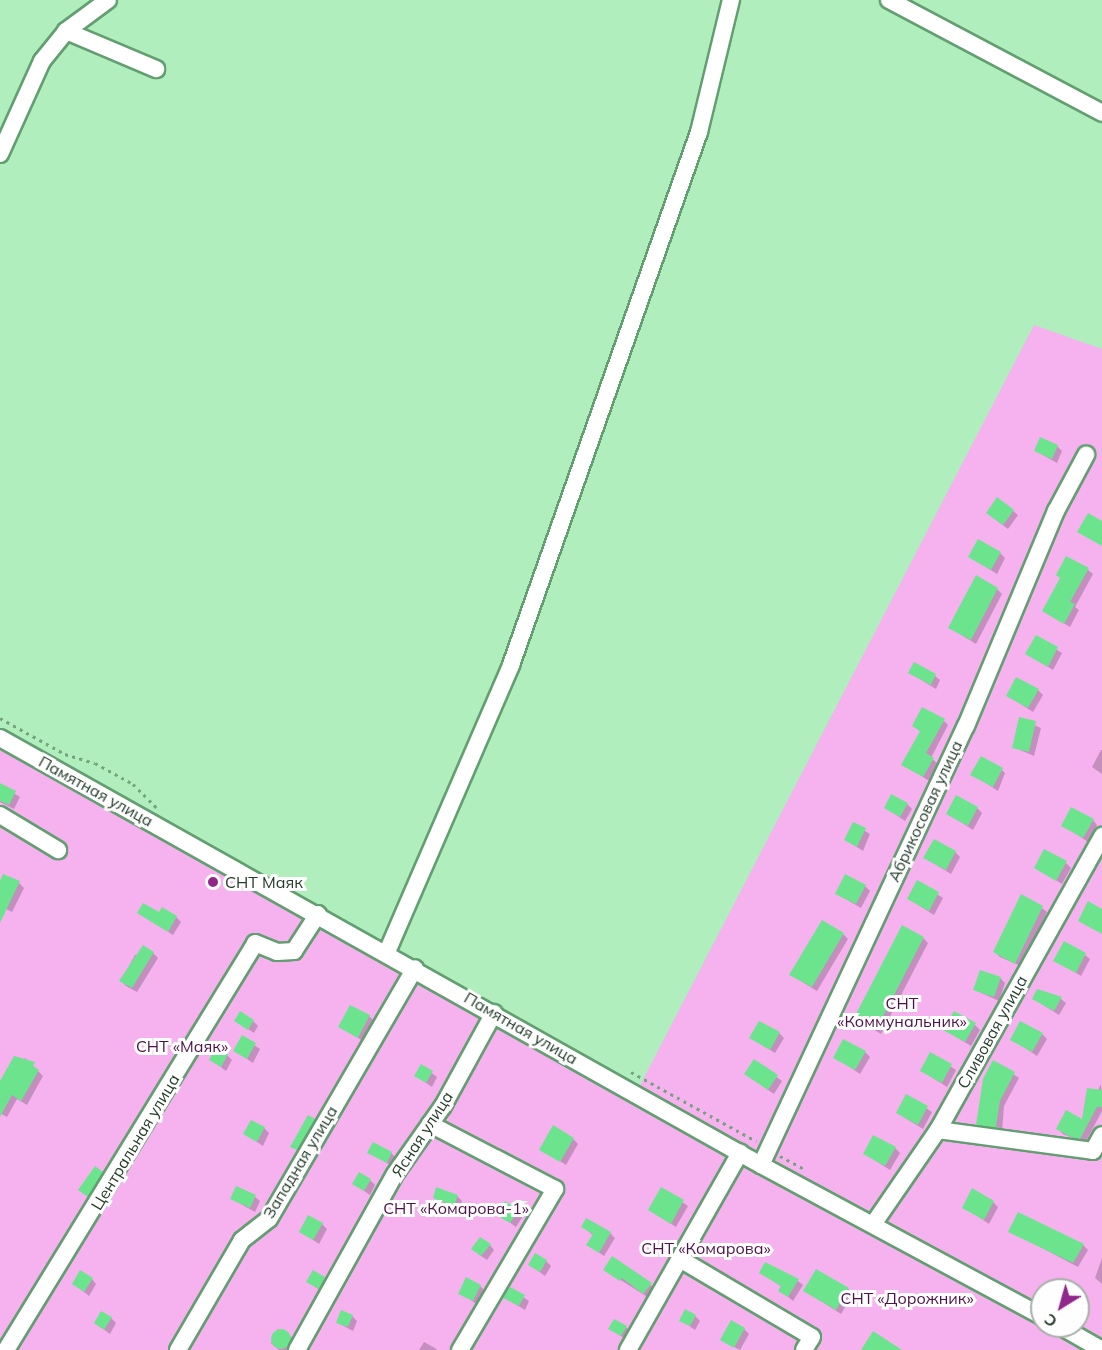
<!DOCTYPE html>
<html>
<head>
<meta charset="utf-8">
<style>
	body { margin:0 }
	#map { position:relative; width:1102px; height:1350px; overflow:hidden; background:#b0efbd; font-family:Mulish,sans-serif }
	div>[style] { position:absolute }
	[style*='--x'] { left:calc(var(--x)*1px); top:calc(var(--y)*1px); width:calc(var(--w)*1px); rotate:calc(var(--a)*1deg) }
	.green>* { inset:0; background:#f6b2ee }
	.shadow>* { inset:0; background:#0003 }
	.building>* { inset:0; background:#6ce48d }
	.round { border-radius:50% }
	.path>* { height:3px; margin-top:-1.5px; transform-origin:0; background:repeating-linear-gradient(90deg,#74a37e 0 3px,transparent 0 7.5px) }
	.roads { filter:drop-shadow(2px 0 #639e71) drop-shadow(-2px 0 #639e71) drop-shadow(0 2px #639e71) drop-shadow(0 -2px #639e71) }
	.minor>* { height:16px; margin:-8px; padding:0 8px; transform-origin:8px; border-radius:8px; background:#fff }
	.dots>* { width:16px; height:16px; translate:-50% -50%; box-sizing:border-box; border:3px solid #fefefe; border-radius:50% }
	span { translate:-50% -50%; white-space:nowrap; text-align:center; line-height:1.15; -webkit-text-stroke:6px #fefefe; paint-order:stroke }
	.street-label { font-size:16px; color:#243d29 }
	.poi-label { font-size:16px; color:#243d29 }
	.left { translate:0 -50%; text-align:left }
	.park-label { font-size:16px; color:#4e114a }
	.north { position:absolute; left:1030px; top:1278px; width:60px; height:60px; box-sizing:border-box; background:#fefefe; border:2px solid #a7b1a9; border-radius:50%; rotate:217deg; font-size:16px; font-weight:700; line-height:24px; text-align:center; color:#243d29 }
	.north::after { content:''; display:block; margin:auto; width:21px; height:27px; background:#91278b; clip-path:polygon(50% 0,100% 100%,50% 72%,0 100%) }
</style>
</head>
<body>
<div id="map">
	<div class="green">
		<i style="clip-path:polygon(evenodd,1034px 325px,1102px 349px,1102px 1350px,0 1350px,0 738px,636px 1093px,1034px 325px,1042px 1290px,1078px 1290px,1078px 1326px,1042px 1326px,1042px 1290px)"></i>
	</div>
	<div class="shadow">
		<i style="clip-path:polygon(1057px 446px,1062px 451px,1057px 463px,1036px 451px)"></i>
		<i style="clip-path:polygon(1013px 511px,1018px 515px,1008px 529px,992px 517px)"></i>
		<i style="clip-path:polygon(1000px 553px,1005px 558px,997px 574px,970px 557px)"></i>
		<i style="clip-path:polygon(1088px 570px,1093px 574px,1075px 607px,1079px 610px,1070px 627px,1044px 611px,1062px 579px)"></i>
		<i style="clip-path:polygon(997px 589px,1002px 594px,976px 644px,950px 628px)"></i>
		<i style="clip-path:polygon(1036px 637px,1062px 653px,1053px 670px,1027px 654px)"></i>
		<i style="clip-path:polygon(910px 673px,935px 676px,940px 680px,936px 689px)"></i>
		<i style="clip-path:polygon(1038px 690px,1043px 695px,1033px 712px,1008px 696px)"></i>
		<i style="clip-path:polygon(1020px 719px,1041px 728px,1034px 756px,1013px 747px)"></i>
		<i style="clip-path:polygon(944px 721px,948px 725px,931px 758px,938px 764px,929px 781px,903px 764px,921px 732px,914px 726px)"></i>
		<i style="clip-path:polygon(1101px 750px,1102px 750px,1102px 774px,1092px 767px)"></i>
		<i style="clip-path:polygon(1000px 768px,1005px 773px,998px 791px,972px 774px)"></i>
		<i style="clip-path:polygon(0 785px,20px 797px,14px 809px,0 802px)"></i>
		<i style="clip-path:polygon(907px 804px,912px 809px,905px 821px,886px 808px)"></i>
		<i style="clip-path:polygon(977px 808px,982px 813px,973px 830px,947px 813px)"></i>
		<i style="clip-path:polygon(1093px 820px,1097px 825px,1088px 842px,1063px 825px)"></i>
		<i style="clip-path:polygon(853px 824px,870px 834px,863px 851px,846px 840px)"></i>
		<i style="clip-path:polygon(955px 852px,960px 857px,951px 874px,925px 858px)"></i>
		<i style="clip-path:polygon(1066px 863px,1071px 868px,1062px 884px,1036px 868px)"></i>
		<i style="clip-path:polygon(918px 882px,943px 898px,934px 915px,909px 899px)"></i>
		<i style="clip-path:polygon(19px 883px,24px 888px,12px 912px,0 906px,0 884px)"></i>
		<i style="clip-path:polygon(865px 886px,870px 891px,861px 908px,837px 894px)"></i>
		<i style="clip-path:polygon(1042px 908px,1047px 912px,1021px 966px,1000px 957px,995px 952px)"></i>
		<i style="clip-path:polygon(139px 913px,176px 917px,181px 922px,173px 935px)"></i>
		<i style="clip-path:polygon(843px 934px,848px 939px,817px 991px,791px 975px)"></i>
		<i style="clip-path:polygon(923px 938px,928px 943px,881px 1034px,861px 1022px,856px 1018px)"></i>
		<i style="clip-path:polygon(153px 953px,158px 958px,137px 992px,126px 986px,121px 981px,135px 955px)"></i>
		<i style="clip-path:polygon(1085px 955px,1090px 959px,1081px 976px,1055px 960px)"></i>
		<i style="clip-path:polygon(1000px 978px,1005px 983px,999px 1001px,975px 990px)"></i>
		<i style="clip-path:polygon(1034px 999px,1061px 999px,1066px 1003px,1059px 1015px)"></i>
		<i style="clip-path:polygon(369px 1016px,374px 1021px,363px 1041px,340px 1027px)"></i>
		<i style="clip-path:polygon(236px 1021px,253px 1021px,258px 1026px,254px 1033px)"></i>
		<i style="clip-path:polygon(975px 1025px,980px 1030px,971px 1046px,945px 1030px)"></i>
		<i style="clip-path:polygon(779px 1033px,784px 1038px,775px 1053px,751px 1038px)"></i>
		<i style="clip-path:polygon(1042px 1034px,1047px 1039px,1037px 1056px,1012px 1039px)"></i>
		<i style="clip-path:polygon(242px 1037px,260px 1049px,253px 1063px,235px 1051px)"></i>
		<i style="clip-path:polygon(865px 1052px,870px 1057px,860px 1074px,835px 1057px)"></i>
		<i style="clip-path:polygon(931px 1054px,956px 1070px,947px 1087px,922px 1071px)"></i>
		<i style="clip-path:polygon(227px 1055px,232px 1060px,226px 1071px,210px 1059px)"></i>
		<i style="clip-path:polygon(25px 1058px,43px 1076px,27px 1105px,17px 1099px,7px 1117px,0 1113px,0 1084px)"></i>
		<i style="clip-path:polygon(754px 1061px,782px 1081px,774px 1094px,745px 1074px)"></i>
		<i style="clip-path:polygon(994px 1062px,1019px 1078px,1004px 1106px,1002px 1132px,982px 1129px,977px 1124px)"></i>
		<i style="clip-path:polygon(422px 1066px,437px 1077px,432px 1087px,416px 1076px)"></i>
		<i style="clip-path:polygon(1101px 1084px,1102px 1111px,1085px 1143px,1063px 1134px,1058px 1129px,1083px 1121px)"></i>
		<i style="clip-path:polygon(907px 1096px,932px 1112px,923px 1129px,897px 1113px)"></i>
		<i style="clip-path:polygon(314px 1120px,319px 1125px,302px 1154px,292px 1146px)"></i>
		<i style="clip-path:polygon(264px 1128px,269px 1133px,263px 1146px,245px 1134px)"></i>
		<i style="clip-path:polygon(573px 1139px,578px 1144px,566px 1165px,541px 1149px)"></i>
		<i style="clip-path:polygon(895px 1148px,900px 1153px,890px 1170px,865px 1154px)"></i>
		<i style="clip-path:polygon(369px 1152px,391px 1153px,396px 1158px,392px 1166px)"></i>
		<i style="clip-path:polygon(102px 1173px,107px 1178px,93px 1200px,80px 1190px)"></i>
		<i style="clip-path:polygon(370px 1180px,375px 1185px,370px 1195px,354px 1184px)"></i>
		<i style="clip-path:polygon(662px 1189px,688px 1206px,676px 1227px,649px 1210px)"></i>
		<i style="clip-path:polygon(457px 1196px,462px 1201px,459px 1210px,434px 1198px)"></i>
		<i style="clip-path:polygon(255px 1197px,260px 1201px,255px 1212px,232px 1199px)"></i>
		<i style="clip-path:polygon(993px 1202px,998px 1207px,989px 1224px,964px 1207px)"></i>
		<i style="clip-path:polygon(518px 1211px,523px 1216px,516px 1227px,498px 1214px)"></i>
		<i style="clip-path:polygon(322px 1224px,327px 1229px,319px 1244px,301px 1232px)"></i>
		<i style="clip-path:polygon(583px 1227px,610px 1233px,615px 1238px,604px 1256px,588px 1245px,594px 1236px)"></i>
		<i style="clip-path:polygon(1010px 1231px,1083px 1245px,1088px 1250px,1078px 1267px)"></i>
		<i style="clip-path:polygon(490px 1245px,494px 1250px,487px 1260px,478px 1254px)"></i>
		<i style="clip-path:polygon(612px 1258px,656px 1289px,649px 1298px,605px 1270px)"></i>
		<i style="clip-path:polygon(1102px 1258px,1102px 1284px,1095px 1278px)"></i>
		<i style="clip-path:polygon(546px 1261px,551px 1266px,545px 1276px,530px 1265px)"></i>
		<i style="clip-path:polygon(314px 1272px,329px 1283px,324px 1293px,308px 1282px)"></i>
		<i style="clip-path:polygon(760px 1272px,798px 1281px,803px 1285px,793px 1301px,780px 1290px,782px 1287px)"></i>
		<i style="clip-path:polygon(92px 1279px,96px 1284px,89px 1296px,74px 1284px)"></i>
		<i style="clip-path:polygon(480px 1286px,485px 1291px,478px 1305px,460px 1293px)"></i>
		<i style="clip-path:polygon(510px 1289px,529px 1301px,525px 1310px,505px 1298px)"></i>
		<i style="clip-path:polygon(848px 1289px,853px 1294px,841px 1314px,805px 1291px)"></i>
		<i style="clip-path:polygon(352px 1316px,357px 1321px,353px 1331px,338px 1323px)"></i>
		<i style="clip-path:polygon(695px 1316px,700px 1321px,695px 1330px,681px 1320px)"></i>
		<i style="clip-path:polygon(111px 1318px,116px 1323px,110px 1334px,95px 1323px)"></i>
		<i style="clip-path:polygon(626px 1327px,631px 1332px,627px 1340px,610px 1329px)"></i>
		<i style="clip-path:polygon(278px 1329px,298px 1341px,294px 1350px,279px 1350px,271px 1343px)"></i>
		<i style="clip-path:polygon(744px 1329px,749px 1334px,740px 1350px,722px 1340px)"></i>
		<i style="clip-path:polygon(424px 1342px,435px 1348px,437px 1350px,419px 1350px)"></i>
	</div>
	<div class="building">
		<i style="clip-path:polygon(1040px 437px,1058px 445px,1052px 459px,1034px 451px)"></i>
		<i style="clip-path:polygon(997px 497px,1014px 510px,1003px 525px,986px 513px)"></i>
		<i style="clip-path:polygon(1088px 513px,1102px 521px,1102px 546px,1077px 532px)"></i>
		<i style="clip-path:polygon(978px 539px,1001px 552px,991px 570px,968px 557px)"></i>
		<i style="clip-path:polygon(1066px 556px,1089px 568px,1070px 602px,1075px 604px,1064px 624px,1042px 611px,1060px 578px,1056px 575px)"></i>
		<i style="clip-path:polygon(976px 575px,998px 588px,971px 640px,948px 628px)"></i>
		<i style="clip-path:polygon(1036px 635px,1058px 647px,1048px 667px,1025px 654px)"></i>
		<i style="clip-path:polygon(914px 662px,936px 674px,931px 685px,908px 673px)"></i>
		<i style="clip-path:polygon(1016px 677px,1039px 689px,1028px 708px,1006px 696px)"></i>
		<i style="clip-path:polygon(922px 707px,945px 719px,926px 753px,934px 758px,923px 777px,901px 765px,920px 731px,912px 726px)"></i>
		<i style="clip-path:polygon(1019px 717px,1036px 721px,1029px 752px,1012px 748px)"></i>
		<i style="clip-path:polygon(981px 756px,1003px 768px,993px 787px,970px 775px)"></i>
		<i style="clip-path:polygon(0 783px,16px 791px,9px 805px,0 801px)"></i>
		<i style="clip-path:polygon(891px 794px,908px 803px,900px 817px,884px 808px)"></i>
		<i style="clip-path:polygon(956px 795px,978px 807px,968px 826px,946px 814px)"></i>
		<i style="clip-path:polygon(1071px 807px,1094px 819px,1083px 838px,1061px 826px)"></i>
		<i style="clip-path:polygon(853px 822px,866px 828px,857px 847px,844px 840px)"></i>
		<i style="clip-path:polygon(934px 839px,956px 851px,946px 870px,923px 858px)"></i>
		<i style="clip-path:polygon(1044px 849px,1067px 861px,1056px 881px,1034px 868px)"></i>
		<i style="clip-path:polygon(3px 874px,20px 881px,0 923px,0 881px)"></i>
		<i style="clip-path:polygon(845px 874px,866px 885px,856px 904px,835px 894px)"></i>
		<i style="clip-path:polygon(917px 880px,939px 892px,929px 911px,907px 899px)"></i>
		<i style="clip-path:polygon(1021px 894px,1043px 906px,1015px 964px,993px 952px)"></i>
		<i style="clip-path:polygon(1088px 901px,1102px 909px,1102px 934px,1078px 921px)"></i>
		<i style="clip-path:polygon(143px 903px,159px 912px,162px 907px,177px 916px,168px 932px,137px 913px)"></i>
		<i style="clip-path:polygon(822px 920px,844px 933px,812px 987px,789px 975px)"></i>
		<i style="clip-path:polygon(902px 925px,924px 937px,876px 1030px,854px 1018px)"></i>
		<i style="clip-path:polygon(1064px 941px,1086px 953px,1076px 973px,1053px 961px)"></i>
		<i style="clip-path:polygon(143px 945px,154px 952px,132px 988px,119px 981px)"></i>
		<i style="clip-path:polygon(980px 970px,1001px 977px,994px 997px,973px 990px)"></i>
		<i style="clip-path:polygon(1037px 989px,1062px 997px,1054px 1011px,1032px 999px)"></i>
		<i style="clip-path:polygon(350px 1005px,370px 1015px,358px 1038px,338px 1027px)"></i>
		<i style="clip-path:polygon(240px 1011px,254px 1020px,248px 1030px,234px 1021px)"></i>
		<i style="clip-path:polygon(954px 1011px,976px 1023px,965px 1042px,943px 1030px)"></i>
		<i style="clip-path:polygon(759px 1021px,780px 1032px,770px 1050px,749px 1038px)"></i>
		<i style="clip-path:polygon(1020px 1021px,1043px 1033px,1032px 1052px,1010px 1040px)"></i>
		<i style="clip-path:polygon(242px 1035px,256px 1043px,247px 1059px,233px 1051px)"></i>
		<i style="clip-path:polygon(843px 1039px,866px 1051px,855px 1070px,833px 1058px)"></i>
		<i style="clip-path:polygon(216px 1047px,228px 1054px,221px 1067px,209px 1060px)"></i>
		<i style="clip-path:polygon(930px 1052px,952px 1064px,942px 1083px,920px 1071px)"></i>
		<i style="clip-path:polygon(14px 1056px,35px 1062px,33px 1066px,39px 1070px,21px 1101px,12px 1095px,0 1117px,0 1081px)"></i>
		<i style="clip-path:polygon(754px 1059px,778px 1075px,768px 1090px,744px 1074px)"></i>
		<i style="clip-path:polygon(993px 1060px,1015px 1072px,1000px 1101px,996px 1126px,1000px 1128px,976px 1125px,983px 1079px)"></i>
		<i style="clip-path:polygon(421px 1064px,433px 1071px,426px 1083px,414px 1076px)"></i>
		<i style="clip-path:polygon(1087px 1088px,1102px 1090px,1102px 1107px,1097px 1107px,1080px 1139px,1071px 1137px,1056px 1129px,1066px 1110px,1082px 1119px)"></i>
		<i style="clip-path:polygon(906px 1094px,928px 1106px,918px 1125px,896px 1113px)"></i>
		<i style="clip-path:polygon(308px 1115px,315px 1119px,297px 1150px,290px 1147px)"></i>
		<i style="clip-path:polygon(251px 1120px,265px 1127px,257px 1142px,243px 1134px)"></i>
		<i style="clip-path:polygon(553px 1125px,574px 1138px,560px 1162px,539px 1150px)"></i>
		<i style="clip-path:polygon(873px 1135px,896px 1147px,885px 1166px,863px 1154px)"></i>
		<i style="clip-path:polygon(373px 1142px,392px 1152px,387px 1163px,367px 1153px)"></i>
		<i style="clip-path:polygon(95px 1166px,103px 1172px,88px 1197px,78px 1190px)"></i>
		<i style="clip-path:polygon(359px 1172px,371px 1179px,364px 1191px,352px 1184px)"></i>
		<i style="clip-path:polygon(236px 1186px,256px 1195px,250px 1208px,230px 1199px)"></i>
		<i style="clip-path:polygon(436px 1187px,458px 1195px,454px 1206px,433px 1198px)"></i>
		<i style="clip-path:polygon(661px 1187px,684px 1200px,671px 1224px,648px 1210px)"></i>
		<i style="clip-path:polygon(972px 1188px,994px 1201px,984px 1220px,962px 1208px)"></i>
		<i style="clip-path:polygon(505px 1201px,519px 1210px,510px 1223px,496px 1215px)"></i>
		<i style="clip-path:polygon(1018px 1212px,1084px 1244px,1073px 1263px,1008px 1232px)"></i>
		<i style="clip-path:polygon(308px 1215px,323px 1223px,313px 1240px,299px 1232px)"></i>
		<i style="clip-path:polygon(586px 1218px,611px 1232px,599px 1253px,586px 1245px,593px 1234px,581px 1227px)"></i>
		<i style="clip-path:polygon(480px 1237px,491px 1244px,481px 1256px,471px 1249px)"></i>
		<i style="clip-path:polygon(535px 1253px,547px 1260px,540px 1272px,528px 1265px)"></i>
		<i style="clip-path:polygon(612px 1256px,652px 1283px,643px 1294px,622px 1278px,620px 1281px,603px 1270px)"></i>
		<i style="clip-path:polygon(765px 1262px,799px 1279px,788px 1297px,778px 1291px,781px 1286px,759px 1273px)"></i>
		<i style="clip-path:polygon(816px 1269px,849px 1288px,836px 1310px,803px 1291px)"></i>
		<i style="clip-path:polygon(80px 1270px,93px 1278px,84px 1292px,72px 1284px)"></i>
		<i style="clip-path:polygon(313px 1270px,325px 1277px,319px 1289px,306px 1282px)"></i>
		<i style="clip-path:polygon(466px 1277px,481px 1285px,473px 1301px,458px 1294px)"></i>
		<i style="clip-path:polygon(510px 1287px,525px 1295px,519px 1306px,503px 1298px)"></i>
		<i style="clip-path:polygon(685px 1309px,696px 1315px,690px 1326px,679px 1321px)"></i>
		<i style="clip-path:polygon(341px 1310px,353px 1315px,348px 1327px,336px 1323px)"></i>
		<i style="clip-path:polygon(101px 1311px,112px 1317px,104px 1330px,94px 1323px)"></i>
		<i style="clip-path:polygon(614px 1319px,627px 1326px,621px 1336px,608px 1329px)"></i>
		<i style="clip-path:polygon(731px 1320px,745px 1328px,734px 1348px,720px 1340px)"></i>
		<i class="round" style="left:271px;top:1329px;width:20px;height:20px"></i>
		<i style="clip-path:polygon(873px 1331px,902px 1350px,861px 1350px)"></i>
	</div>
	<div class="path">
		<i style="--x:0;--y:718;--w:74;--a:29"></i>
		<i style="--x:65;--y:754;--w:31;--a:17"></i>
		<i style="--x:95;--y:763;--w:43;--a:28.9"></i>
		<i style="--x:133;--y:784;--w:33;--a:45"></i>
		<i style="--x:631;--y:1072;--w:143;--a:28.9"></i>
		<i style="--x:780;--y:1156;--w:26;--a:28"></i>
	</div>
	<div class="roads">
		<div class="minor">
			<i style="--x:889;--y:0;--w:241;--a:27.9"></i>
			<i style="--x:66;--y:31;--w:52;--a:-36.4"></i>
			<i style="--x:0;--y:154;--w:102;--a:-65.7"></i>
			<i style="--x:42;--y:61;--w:38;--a:-51"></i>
			<i style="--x:66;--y:31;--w:98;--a:22.9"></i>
			<i style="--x:0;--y:738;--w:873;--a:29.3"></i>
			<i style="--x:761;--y:1165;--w:319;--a:28.3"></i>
			<i style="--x:0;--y:815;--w:68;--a:31.1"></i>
			<i style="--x:387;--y:952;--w:313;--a:-66.6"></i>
			<i style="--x:511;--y:665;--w:565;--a:-70.57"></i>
			<i style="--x:699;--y:132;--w:136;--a:-76.4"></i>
			<i style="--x:430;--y:1124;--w:141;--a:27.5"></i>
			<i style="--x:555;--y:1189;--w:187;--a:120.5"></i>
			<i style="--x:938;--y:1130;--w:156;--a:7.7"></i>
			<i style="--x:1093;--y:1151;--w:18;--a:-61"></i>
			<i style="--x:761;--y:1165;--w:485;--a:-65"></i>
			<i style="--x:966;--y:726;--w:233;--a:-67.3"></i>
			<i style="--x:1056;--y:511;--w:64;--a:-61.8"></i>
			<i style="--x:874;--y:1223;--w:113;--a:-55.5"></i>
			<i style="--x:938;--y:1130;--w:337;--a:-60.8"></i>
			<i style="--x:680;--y:1259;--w:153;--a:30.6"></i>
			<i style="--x:812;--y:1337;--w:15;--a:122"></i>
			<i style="--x:1060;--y:1326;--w:48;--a:29.7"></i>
			<i style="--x:6;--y:1350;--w:477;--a:-58.5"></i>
			<i style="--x:255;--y:943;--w:24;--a:22"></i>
			<i style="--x:277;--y:952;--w:17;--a:-3"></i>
			<i style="--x:294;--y:951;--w:44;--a:-57"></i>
			<i style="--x:178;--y:1350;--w:127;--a:-59.8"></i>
			<i style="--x:242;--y:1240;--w:34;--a:-38"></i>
			<i style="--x:269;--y:1219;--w:290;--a:-59.8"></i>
			<i style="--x:297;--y:1350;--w:201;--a:-60.9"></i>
			<i style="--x:395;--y:1174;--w:83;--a:-54.8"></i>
			<i style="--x:443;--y:1106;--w:106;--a:-61.3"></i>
			<i style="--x:628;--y:1350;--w:227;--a:-60.4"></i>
		</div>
	</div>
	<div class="dots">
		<i style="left:213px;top:882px;background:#91278b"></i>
	</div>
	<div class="street-label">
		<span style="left:96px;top:791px;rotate:29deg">Памятная улица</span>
		<span style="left:925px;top:811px;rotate:-65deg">Абрикосовая улица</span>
		<span style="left:521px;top:1028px;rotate:30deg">Памятная улица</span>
		<span style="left:992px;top:1032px;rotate:-61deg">Сливовая улица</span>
		<span style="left:422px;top:1134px;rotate:-57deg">Ясная улица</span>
		<span style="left:135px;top:1142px;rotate:-59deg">Центральная улица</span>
		<span style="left:300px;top:1162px;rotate:-59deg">Западная улица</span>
	</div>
	<div class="poi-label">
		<span class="left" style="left:225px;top:882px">СНТ Маяк</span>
	</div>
	<div class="park-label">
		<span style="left:902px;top:1012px">СНТ<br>«Коммунальник»</span>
		<span style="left:182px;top:1046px">СНТ «Маяк»</span>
		<span style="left:456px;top:1208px">СНТ «Комарова-1»</span>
		<span style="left:706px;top:1248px">СНТ «Комарова»</span>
		<span style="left:907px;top:1298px">СНТ «Дорожник»</span>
	</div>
	<div class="north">С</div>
</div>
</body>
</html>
